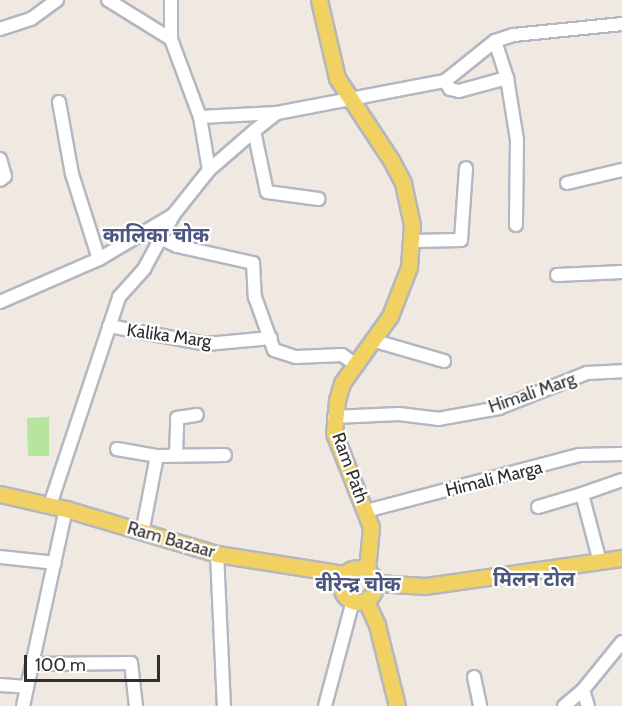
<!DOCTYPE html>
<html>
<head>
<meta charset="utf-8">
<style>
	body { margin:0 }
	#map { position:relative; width:622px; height:706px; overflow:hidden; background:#efe9e1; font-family:Cabin,"Noto Sans Devanagari",sans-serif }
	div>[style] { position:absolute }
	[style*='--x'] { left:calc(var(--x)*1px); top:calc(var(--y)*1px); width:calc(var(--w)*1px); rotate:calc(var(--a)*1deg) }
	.green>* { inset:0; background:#b6e59e }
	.roads { filter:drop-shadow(2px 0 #b4b7c1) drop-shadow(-2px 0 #b4b7c1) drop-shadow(0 2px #b4b7c1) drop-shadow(0 -2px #b4b7c1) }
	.minor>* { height:12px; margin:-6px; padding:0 6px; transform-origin:6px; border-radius:6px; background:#fff }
	.major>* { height:15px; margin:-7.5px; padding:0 7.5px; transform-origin:7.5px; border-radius:7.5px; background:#f2d163 }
	.major>.ring { margin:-7.5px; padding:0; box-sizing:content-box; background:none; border:15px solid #f2d163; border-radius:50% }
	span { translate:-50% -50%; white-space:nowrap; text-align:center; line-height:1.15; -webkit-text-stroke:4.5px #fff; paint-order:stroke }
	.street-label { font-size:18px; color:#2e2e2e }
	.neighbourhood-label { font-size:20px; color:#4d5680; font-weight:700 }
	.scale { position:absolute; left:24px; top:655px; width:136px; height:27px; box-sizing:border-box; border:3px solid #2e2e2e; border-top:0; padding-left:8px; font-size:18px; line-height:21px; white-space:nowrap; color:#2e2e2e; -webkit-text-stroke:4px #fff; paint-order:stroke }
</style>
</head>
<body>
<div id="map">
	<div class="green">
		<i style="clip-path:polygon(49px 417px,49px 456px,28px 456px,27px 418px)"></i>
	</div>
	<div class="roads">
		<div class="minor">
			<i style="--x:108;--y:0;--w:74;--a:31.8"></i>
			<i style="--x:171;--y:39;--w:83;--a:69.6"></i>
			<i style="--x:200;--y:117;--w:54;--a:80.4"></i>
			<i style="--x:171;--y:0;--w:39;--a:90"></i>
			<i style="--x:0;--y:29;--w:33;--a:-18"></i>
			<i style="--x:31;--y:19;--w:32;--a:-36"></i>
			<i style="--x:495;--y:41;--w:39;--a:72"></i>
			<i style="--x:507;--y:78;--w:63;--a:80.8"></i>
			<i style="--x:517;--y:140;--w:85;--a:90.7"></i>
			<i style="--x:445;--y:81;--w:9;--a:58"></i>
			<i style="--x:450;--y:89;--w:9;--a:13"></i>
			<i style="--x:459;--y:91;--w:50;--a:-15.2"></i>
			<i style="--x:59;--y:102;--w:73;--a:79.8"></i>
			<i style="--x:72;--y:174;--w:89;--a:72.4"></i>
			<i style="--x:200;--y:117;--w:77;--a:-3"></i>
			<i style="--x:254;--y:131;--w:62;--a:78"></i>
			<i style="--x:267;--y:192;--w:52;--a:7.7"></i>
			<i style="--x:0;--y:159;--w:18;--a:74"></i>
			<i style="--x:5;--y:176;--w:6;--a:141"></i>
			<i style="--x:567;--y:183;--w:57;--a:-13.3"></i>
			<i style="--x:145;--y:231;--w:35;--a:25"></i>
			<i style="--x:177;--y:246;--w:78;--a:12.6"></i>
			<i style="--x:253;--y:263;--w:34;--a:87"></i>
			<i style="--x:255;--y:297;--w:56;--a:70.3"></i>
			<i style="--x:274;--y:350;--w:23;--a:18"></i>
			<i style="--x:296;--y:357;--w:46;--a:-2.5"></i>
			<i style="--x:342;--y:355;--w:16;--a:35"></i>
			<i style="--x:413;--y:241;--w:48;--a:-1.2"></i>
			<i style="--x:461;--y:240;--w:72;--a:-86"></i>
			<i style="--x:557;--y:275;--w:65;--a:-2.6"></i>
			<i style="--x:0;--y:302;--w:108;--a:-23.5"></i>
			<i style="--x:99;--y:259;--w:86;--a:-30.7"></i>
			<i style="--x:109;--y:326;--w:100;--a:10.4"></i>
			<i style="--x:207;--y:344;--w:64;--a:-5.4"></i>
			<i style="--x:375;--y:341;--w:72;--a:16.2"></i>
			<i style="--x:334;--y:417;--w:65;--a:-2.6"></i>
			<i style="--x:399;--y:414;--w:39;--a:7"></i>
			<i style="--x:438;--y:419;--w:62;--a:-10.2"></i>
			<i style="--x:499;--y:408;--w:95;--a:-21.7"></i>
			<i style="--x:587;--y:373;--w:35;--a:-3"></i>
			<i style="--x:117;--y:449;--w:41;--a:9.9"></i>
			<i style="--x:157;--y:456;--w:78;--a:101"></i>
			<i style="--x:176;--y:455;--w:37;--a:-88"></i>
			<i style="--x:177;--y:418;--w:20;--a:-9"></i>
			<i style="--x:157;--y:456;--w:68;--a:-0.8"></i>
			<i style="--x:582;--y:494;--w:42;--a:-19.3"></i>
			<i style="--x:50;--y:505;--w:219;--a:-71.6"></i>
			<i style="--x:119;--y:297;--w:38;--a:-48"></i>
			<i style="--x:144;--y:269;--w:63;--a:-61.4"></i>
			<i style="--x:174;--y:214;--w:56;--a:-51.5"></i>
			<i style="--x:209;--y:170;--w:60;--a:-40.9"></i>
			<i style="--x:254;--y:131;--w:29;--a:-38"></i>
			<i style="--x:277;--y:113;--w:171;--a:-10.8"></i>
			<i style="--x:445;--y:81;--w:64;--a:-38.7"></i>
			<i style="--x:495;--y:41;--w:20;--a:-18"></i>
			<i style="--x:514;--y:35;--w:109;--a:-5.8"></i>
			<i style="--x:538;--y:507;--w:46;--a:-16.5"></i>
			<i style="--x:582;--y:494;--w:70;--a:75.2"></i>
			<i style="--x:366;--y:511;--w:221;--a:-14.7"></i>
			<i style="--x:580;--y:455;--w:42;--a:-1.4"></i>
			<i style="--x:217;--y:554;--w:152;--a:87.4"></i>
			<i style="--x:0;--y:557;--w:55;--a:6.2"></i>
			<i style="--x:33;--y:664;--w:98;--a:-0.6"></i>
			<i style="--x:131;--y:663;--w:43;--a:83.4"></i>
			<i style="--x:474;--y:677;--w:30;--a:78"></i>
			<i style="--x:0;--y:685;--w:27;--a:4"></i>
			<i style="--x:583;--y:690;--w:17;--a:73"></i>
			<i style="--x:23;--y:706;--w:202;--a:-77.7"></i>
			<i style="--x:325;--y:706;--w:109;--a:-75.1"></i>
			<i style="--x:564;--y:706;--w:25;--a:-40"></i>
			<i style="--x:583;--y:690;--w:62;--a:-50.9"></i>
		</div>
		<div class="major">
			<i style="--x:319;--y:0;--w:80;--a:77"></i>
			<i style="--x:337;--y:78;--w:98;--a:56.6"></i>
			<i style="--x:391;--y:160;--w:26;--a:62"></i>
			<i style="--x:403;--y:183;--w:43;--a:77.9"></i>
			<i style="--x:412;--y:225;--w:42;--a:94.1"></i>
			<i style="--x:409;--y:267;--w:53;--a:111.2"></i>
			<i style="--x:390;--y:316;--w:82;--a:125.6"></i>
			<i style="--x:342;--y:383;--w:18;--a:106"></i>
			<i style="--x:337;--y:400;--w:33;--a:95"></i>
			<i style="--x:334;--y:433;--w:101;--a:68.5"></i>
			<i style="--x:371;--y:527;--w:43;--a:95.3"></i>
			<i style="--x:0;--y:494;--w:68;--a:12.8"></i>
			<i style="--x:66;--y:509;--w:158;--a:16.6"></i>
			<i style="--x:217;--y:554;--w:130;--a:8.9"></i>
			<i class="ring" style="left:341px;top:568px;width:19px;height:19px"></i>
			<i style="--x:376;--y:583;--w:49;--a:3.5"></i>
			<i style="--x:425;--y:586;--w:199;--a:-8.1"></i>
			<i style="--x:366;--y:601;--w:26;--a:65"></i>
			<i style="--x:377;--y:625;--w:83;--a:76.1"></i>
		</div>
	</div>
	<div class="street-label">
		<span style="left:169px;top:336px;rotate:8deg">Kalika Marg</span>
		<span style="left:532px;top:393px;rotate:-19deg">Himali Marg</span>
		<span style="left:350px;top:468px;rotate:70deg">Ram Path</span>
		<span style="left:494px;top:479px;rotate:-14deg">Himali Marga</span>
		<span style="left:171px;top:540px;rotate:16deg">Ram Bazaar</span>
	</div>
	<div class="neighbourhood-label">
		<span style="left:156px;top:235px">कालिका चोक</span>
		<span style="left:534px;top:579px">मिलन टोल</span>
		<span style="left:358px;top:584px">वीरेन्द्र चोक</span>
	</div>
	<div class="scale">100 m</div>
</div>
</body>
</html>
